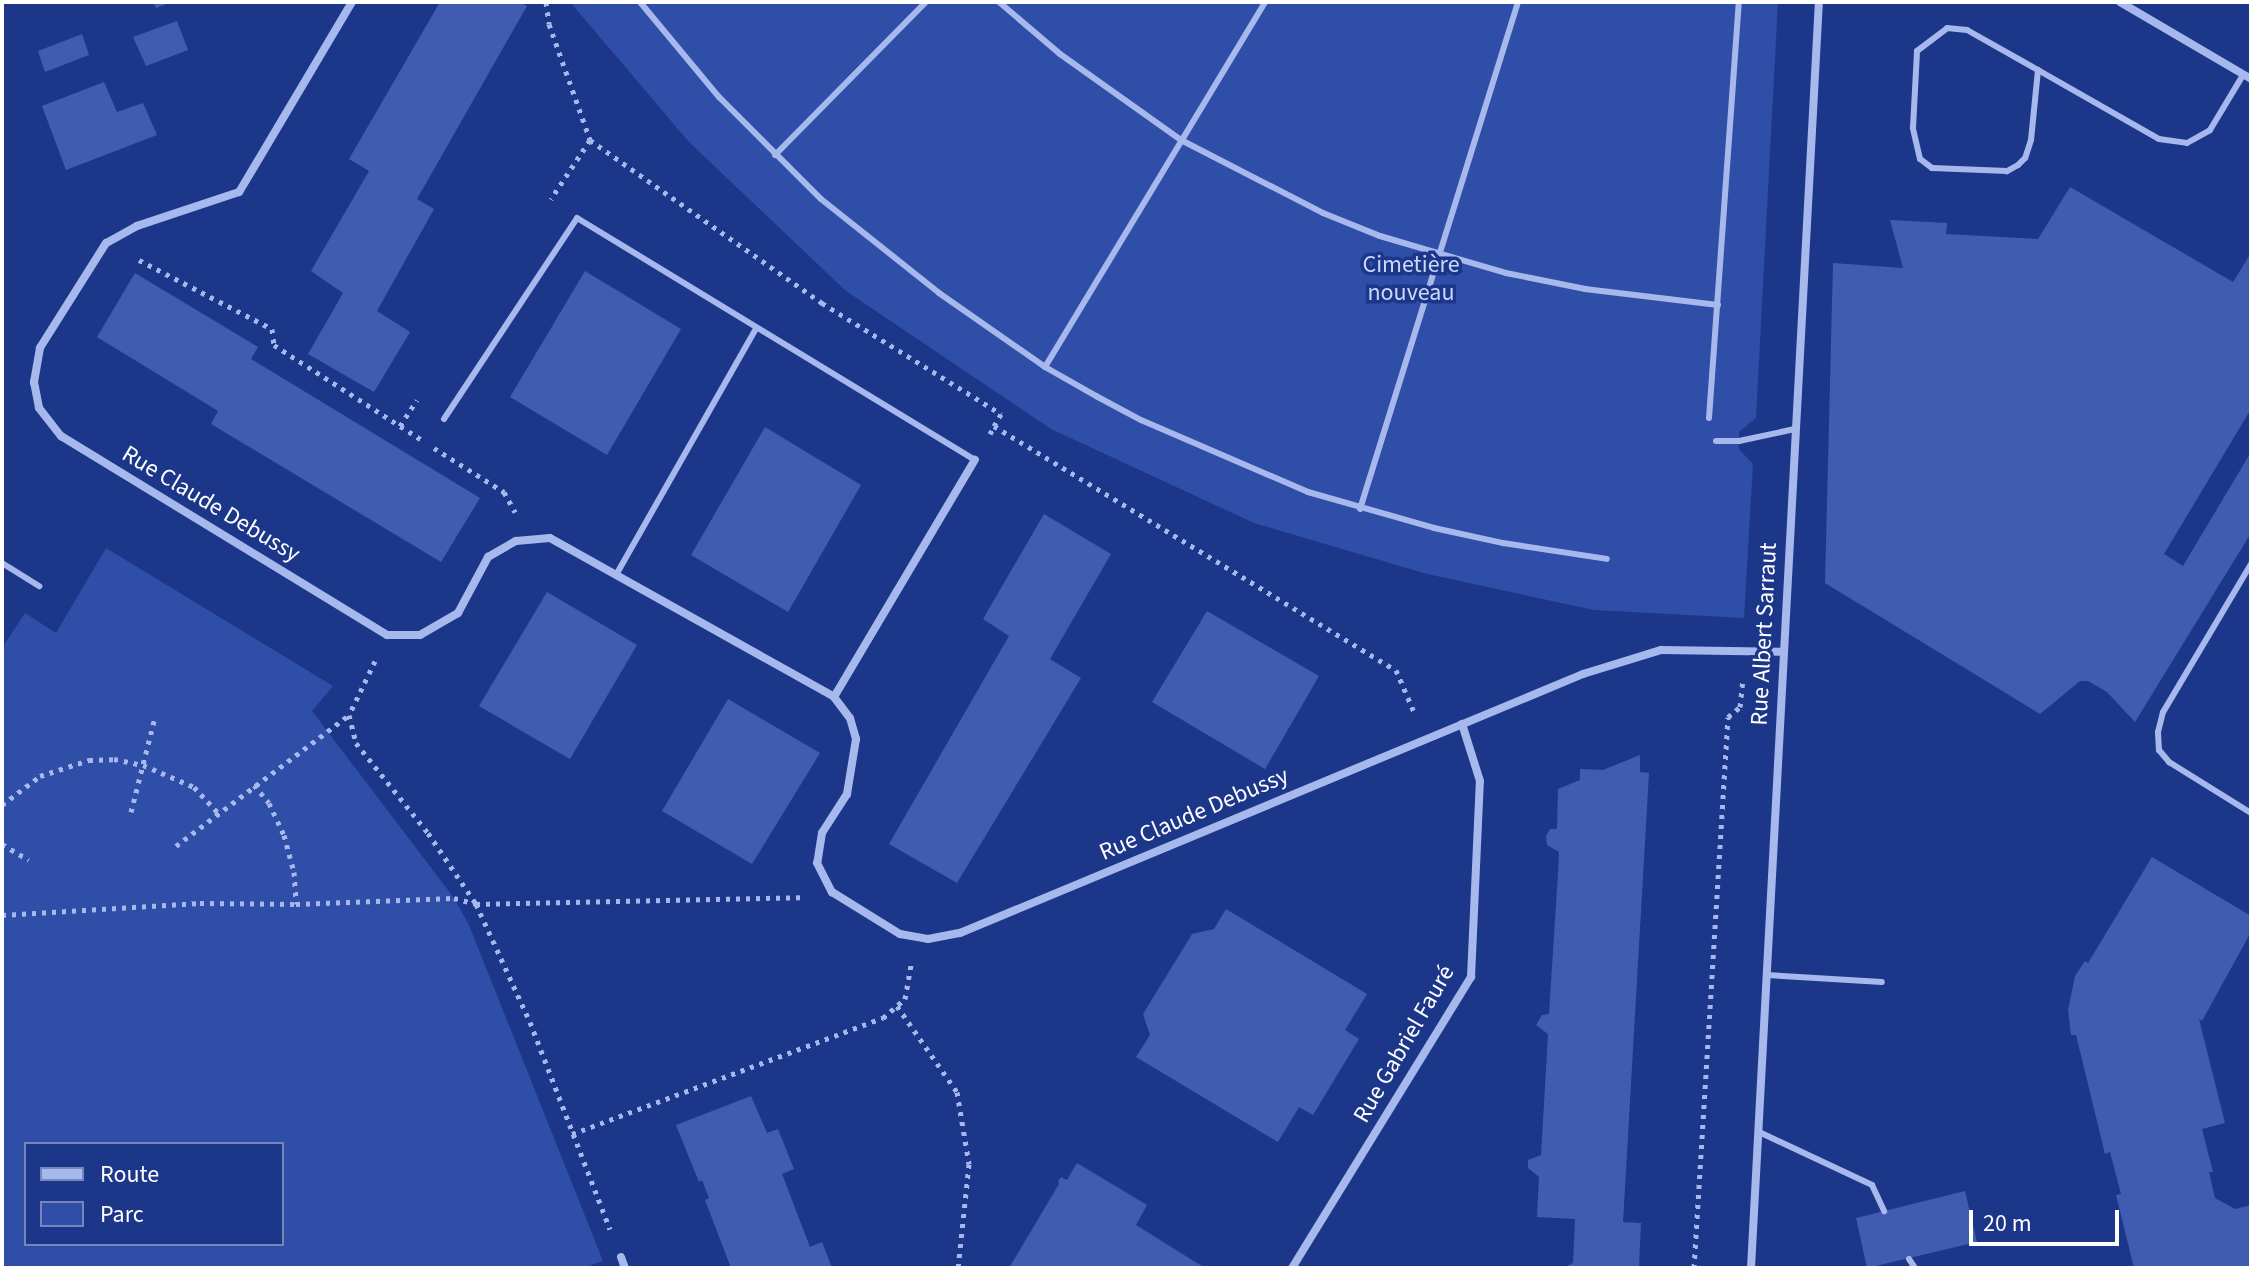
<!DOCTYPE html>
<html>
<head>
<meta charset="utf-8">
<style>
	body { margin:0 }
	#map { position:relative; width:2253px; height:1270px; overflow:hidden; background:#1c368a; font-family:"Source Sans 3",sans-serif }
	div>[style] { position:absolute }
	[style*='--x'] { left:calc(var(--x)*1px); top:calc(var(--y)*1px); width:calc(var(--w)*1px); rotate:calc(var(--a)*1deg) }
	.green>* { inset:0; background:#2f4ea8 }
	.building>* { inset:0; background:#405cb1 }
	.path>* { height:5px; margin-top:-2.5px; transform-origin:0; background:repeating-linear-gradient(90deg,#a7b8ec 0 4px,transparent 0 10px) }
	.lane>* { height:6px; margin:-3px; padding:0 3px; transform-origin:3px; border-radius:3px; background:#a7b8ec }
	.street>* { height:8px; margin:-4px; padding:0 4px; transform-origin:4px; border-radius:4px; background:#a7b8ec }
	span { translate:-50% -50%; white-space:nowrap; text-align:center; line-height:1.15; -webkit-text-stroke:7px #1c368a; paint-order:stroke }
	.park-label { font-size:24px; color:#ccd8f9 }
	.street-label { font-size:24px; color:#fff }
	.frame { position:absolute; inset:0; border:4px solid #fff; pointer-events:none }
	.legend { position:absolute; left:24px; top:1142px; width:260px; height:104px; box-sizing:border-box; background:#1c368a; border:2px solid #7786b9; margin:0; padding:10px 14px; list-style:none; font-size:24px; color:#fff }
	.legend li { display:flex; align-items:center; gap:16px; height:40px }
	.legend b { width:40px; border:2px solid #7786b9 }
	.scale { position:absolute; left:1969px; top:1210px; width:150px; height:36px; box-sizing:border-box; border:4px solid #fff; border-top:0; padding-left:10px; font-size:24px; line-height:28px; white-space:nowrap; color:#fff; -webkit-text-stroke:6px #1c368a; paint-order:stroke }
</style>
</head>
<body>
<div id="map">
	<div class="green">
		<i style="clip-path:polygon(570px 2px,1778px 2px,1756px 418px,1739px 432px,1739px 449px,1753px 464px,1744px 618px,1594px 610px,1427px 574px,1254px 523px,1051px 429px,846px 291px,689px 142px)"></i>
		<i style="clip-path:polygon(evenodd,106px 548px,333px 686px,312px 711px,454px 898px,469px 925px,603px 1261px,583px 1268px,2px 1268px,2px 648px,25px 613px,56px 633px,106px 548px,26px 1144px,282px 1144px,282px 1244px,26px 1244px,26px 1144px)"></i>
	</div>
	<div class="building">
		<i style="clip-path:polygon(153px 2px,172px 2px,156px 8px)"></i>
		<i style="clip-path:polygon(440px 2px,520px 2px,527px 6px,417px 199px,434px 209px,377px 311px,410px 332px,374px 392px,308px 354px,343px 293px,311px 271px,369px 171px,349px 159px)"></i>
		<i style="clip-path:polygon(177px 21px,188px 50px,146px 66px,133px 37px)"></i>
		<i style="clip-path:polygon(82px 34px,89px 55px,45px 72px,38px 51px)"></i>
		<i style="clip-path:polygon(104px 82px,117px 112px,143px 103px,157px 135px,66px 170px,42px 106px)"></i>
		<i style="clip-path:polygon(2070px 187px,2233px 282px,2251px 253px,2251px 409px,2164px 554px,2183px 566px,2251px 452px,2251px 533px,2135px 722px,2107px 692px,2088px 681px,2080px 681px,2040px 714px,1825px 583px,1833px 263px,1903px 268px,1890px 220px,1947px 223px,1946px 234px,2038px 239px)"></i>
		<i style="clip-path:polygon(585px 271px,681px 329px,607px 455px,510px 397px)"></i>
		<i style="clip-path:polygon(135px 273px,258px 347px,251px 359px,480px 498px,441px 562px,211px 424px,218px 411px,97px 337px)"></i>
		<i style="clip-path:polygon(765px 427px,861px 485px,788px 612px,691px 555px)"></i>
		<i style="clip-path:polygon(1044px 514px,1111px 554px,1050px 659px,1081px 678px,957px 883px,889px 844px,1009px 636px,983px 619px)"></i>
		<i style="clip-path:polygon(547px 592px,637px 645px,570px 759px,479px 706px)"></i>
		<i style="clip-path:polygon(1207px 611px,1319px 676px,1265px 769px,1152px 702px)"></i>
		<i style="clip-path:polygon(728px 699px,820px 753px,752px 864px,662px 811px)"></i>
		<i style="clip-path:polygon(1640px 755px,1640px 772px,1649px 773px,1623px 1222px,1641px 1223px,1639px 1268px,1563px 1268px,1573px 1263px,1575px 1219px,1537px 1217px,1539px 1177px,1528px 1168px,1528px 1160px,1541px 1155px,1548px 1034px,1536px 1025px,1542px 1015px,1549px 1014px,1558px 873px,1559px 852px,1547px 845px,1546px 836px,1550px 829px,1557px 829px,1558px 789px,1580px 780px,1580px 769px,1603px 770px)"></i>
		<i style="clip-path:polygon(2152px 857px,2251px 916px,2251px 932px,2202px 1021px,2199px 1019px,2225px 1123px,2202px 1129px,2213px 1172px,2209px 1172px,2215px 1198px,2235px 1209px,2251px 1205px,2251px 1268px,2134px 1268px,2116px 1195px,2121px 1194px,2110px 1152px,2105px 1154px,2076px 1035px,2071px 1035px,2068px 1010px,2075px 976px,2085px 961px,2088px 963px)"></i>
		<i style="clip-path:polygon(1226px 909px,1367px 994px,1345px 1030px,1359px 1039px,1313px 1115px,1299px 1107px,1278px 1142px,1136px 1057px,1150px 1035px,1143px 1014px,1192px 934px,1214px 929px)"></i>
		<i style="clip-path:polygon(751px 1096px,767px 1133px,778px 1129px,794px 1169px,782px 1174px,810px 1247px,822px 1242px,832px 1268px,731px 1268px,705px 1200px,709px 1198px,702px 1180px,699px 1182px,676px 1125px)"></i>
		<i style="clip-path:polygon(1077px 1163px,1147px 1205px,1136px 1225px,1205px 1268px,1009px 1268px,1059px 1184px,1058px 1181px,1061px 1177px,1067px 1180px)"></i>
		<i style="clip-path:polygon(1965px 1191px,1977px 1242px,1867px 1268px,1856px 1218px)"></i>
	</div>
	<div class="path">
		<i style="--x:546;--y:2;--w:22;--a:82"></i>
		<i style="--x:549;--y:24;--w:123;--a:70.5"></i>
		<i style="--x:590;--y:140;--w:71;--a:123.5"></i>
		<i style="--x:590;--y:140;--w:284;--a:35.1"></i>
		<i style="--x:822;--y:303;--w:211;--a:31.8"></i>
		<i style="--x:1001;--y:414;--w:14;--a:120"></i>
		<i style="--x:139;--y:260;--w:150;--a:27.4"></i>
		<i style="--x:272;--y:329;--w:16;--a:83"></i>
		<i style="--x:274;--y:345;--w:176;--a:32.7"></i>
		<i style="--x:400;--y:426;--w:31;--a:-57"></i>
		<i style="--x:990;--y:434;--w:9;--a:-63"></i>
		<i style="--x:994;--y:426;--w:470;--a:31.3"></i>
		<i style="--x:1396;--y:670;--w:46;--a:66.8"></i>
		<i style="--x:434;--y:448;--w:83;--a:32.2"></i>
		<i style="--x:504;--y:492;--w:23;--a:61"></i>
		<i style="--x:375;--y:661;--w:60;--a:115.7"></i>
		<i style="--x:349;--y:715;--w:29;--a:76"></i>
		<i style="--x:356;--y:743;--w:115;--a:51.3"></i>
		<i style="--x:428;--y:833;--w:86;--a:55.9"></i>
		<i style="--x:476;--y:904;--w:130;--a:65.4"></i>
		<i style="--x:530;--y:1022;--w:222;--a:68.9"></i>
		<i style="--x:254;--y:785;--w:23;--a:50"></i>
		<i style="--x:269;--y:803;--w:35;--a:65"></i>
		<i style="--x:284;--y:835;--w:38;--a:75"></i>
		<i style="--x:294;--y:872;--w:32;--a:86"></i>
		<i style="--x:2;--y:805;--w:48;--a:-37.3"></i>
		<i style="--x:40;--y:776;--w:52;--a:-18.1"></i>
		<i style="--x:89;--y:760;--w:25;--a:-2"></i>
		<i style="--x:114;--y:759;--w:30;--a:12"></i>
		<i style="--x:143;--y:765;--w:56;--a:23.3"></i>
		<i style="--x:194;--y:787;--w:35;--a:47"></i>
		<i style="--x:131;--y:812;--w:98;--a:-75.8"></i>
		<i style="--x:2;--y:844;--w:31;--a:31"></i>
		<i style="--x:176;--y:846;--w:217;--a:-37.1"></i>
		<i style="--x:2;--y:915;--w:198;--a:-3.5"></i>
		<i style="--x:200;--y:903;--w:96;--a:0.6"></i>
		<i style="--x:296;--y:904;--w:158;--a:-2.2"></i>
		<i style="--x:454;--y:898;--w:23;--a:15"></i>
		<i style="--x:476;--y:904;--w:328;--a:-1.2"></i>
		<i style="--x:897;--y:1006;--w:105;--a:55.1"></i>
		<i style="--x:957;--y:1092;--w:73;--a:80.5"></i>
		<i style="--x:969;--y:1164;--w:105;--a:96"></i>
		<i style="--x:572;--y:1134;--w:332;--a:-20.5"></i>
		<i style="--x:883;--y:1018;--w:29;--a:-41"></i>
		<i style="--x:905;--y:999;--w:35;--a:-80"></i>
		<i style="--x:1694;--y:1268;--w:552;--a:-86.47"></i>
		<i style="--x:1728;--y:717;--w:16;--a:-40"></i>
		<i style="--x:1740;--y:707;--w:27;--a:-84"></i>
	</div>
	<div class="lane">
		<i style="--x:640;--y:2;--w:124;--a:50.3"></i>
		<i style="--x:719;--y:97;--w:144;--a:45"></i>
		<i style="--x:821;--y:199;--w:151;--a:38.5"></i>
		<i style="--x:939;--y:293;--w:129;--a:34.9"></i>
		<i style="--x:1045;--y:367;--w:59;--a:29.6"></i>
		<i style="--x:1096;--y:396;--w:51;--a:28.1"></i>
		<i style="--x:1141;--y:420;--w:182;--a:23.3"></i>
		<i style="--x:1308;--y:492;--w:131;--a:15.9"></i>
		<i style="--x:1434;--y:528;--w:71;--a:12.3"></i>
		<i style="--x:1503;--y:543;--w:105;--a:8.7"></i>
		<i style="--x:999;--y:2;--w:80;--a:40.4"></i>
		<i style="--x:1060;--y:54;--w:148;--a:35.4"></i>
		<i style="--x:1181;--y:140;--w:160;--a:27.2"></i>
		<i style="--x:1323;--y:213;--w:61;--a:22"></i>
		<i style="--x:1380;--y:236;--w:131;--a:16.4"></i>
		<i style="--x:1506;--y:273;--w:81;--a:11.4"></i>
		<i style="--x:1585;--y:289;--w:134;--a:6.9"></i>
		<i style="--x:2038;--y:70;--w:70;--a:95.7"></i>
		<i style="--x:2031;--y:140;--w:19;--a:108"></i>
		<i style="--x:2025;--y:158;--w:10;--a:135"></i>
		<i style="--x:2018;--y:165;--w:13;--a:151"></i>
		<i style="--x:2007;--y:171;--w:75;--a:-177.7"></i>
		<i style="--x:1932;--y:168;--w:15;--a:-143"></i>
		<i style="--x:1920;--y:159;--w:32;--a:-103"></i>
		<i style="--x:1913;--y:128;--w:77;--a:-87"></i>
		<i style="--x:1917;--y:51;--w:38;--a:-37"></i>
		<i style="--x:1947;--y:28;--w:20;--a:6"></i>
		<i style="--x:1967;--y:30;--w:81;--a:29.4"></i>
		<i style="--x:2038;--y:70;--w:139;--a:29.7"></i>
		<i style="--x:2159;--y:139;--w:28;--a:8"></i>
		<i style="--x:2187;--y:143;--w:26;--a:-29"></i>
		<i style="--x:2210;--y:130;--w:64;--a:-59"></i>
		<i style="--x:775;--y:155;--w:215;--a:-45.4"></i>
		<i style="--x:1045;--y:367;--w:426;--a:-58.9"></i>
		<i style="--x:1709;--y:418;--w:417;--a:-85.9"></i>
		<i style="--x:444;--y:419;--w:241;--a:-56.5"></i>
		<i style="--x:577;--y:218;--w:466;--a:31.3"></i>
		<i style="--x:1716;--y:441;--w:23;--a:0"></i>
		<i style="--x:1739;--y:441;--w:57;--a:-12.1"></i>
		<i style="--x:1360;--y:509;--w:531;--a:-72.69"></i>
		<i style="--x:2;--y:563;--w:44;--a:31.9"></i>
		<i style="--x:2251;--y:564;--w:172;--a:120.7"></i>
		<i style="--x:2163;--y:712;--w:21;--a:104"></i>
		<i style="--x:2158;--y:732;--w:18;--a:87"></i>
		<i style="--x:2159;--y:750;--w:16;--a:50"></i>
		<i style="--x:2169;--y:762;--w:97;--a:31.9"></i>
		<i style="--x:616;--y:575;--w:283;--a:-60.4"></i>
		<i style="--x:1767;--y:975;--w:115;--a:3.5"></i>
		<i style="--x:1759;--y:1132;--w:125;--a:25.1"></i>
		<i style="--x:1872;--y:1185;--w:29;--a:65"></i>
		<i style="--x:1909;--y:1259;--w:11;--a:56"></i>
	</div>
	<div class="street">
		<i style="--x:352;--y:2;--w:221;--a:120.7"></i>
		<i style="--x:239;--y:192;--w:108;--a:161.6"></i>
		<i style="--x:137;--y:226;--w:35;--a:151"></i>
		<i style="--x:106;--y:243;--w:124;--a:122.2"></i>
		<i style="--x:40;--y:348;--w:35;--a:100"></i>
		<i style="--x:34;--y:382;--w:26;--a:79"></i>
		<i style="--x:39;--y:408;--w:36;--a:52"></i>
		<i style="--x:61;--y:436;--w:382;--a:31.4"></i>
		<i style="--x:387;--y:635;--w:33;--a:0"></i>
		<i style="--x:420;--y:635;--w:44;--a:-30.1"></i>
		<i style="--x:458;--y:613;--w:64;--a:-61.8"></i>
		<i style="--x:488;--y:557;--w:32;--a:-30"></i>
		<i style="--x:516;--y:541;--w:34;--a:-5"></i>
		<i style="--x:550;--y:538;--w:325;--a:29.2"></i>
		<i style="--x:834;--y:697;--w:26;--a:53"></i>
		<i style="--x:850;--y:718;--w:22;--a:74"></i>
		<i style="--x:856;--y:739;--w:56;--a:99.3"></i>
		<i style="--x:847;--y:794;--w:46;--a:122.7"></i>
		<i style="--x:822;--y:833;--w:30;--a:99"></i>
		<i style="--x:817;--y:863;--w:33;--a:63"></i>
		<i style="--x:832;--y:892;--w:80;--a:31.7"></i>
		<i style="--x:900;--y:934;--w:28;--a:10"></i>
		<i style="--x:928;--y:939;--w:33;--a:-11"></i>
		<i style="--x:960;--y:933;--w:675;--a:-22.57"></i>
		<i style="--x:1583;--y:674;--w:82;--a:-17.1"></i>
		<i style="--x:1661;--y:650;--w:122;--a:0.9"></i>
		<i style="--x:2120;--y:2;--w:152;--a:30.4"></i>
		<i style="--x:834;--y:697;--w:276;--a:-59.3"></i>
		<i style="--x:621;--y:1257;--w:12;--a:70"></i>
		<i style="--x:1292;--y:1268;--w:342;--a:-58.4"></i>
		<i style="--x:1471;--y:977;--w:196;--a:-87.4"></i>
		<i style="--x:1480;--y:781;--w:60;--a:-107.5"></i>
		<i style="--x:1751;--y:1268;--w:1268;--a:-86.93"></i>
	</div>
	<div class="park-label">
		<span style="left:1411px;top:279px">Cimetière<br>nouveau</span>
	</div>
	<div class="street-label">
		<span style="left:211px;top:504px;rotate:31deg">Rue Claude Debussy</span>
		<span style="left:1764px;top:634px;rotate:-87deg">Rue Albert Sarraut</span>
		<span style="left:1194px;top:814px;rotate:-23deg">Rue Claude Debussy</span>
		<span style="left:1404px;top:1044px;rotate:-60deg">Rue Gabriel Fauré</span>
	</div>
	<div class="frame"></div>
	<ul class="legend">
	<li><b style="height:10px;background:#a7b8ec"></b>Route</li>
	<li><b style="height:22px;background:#2f4ea8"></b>Parc</li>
	</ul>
	<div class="scale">20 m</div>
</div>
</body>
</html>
